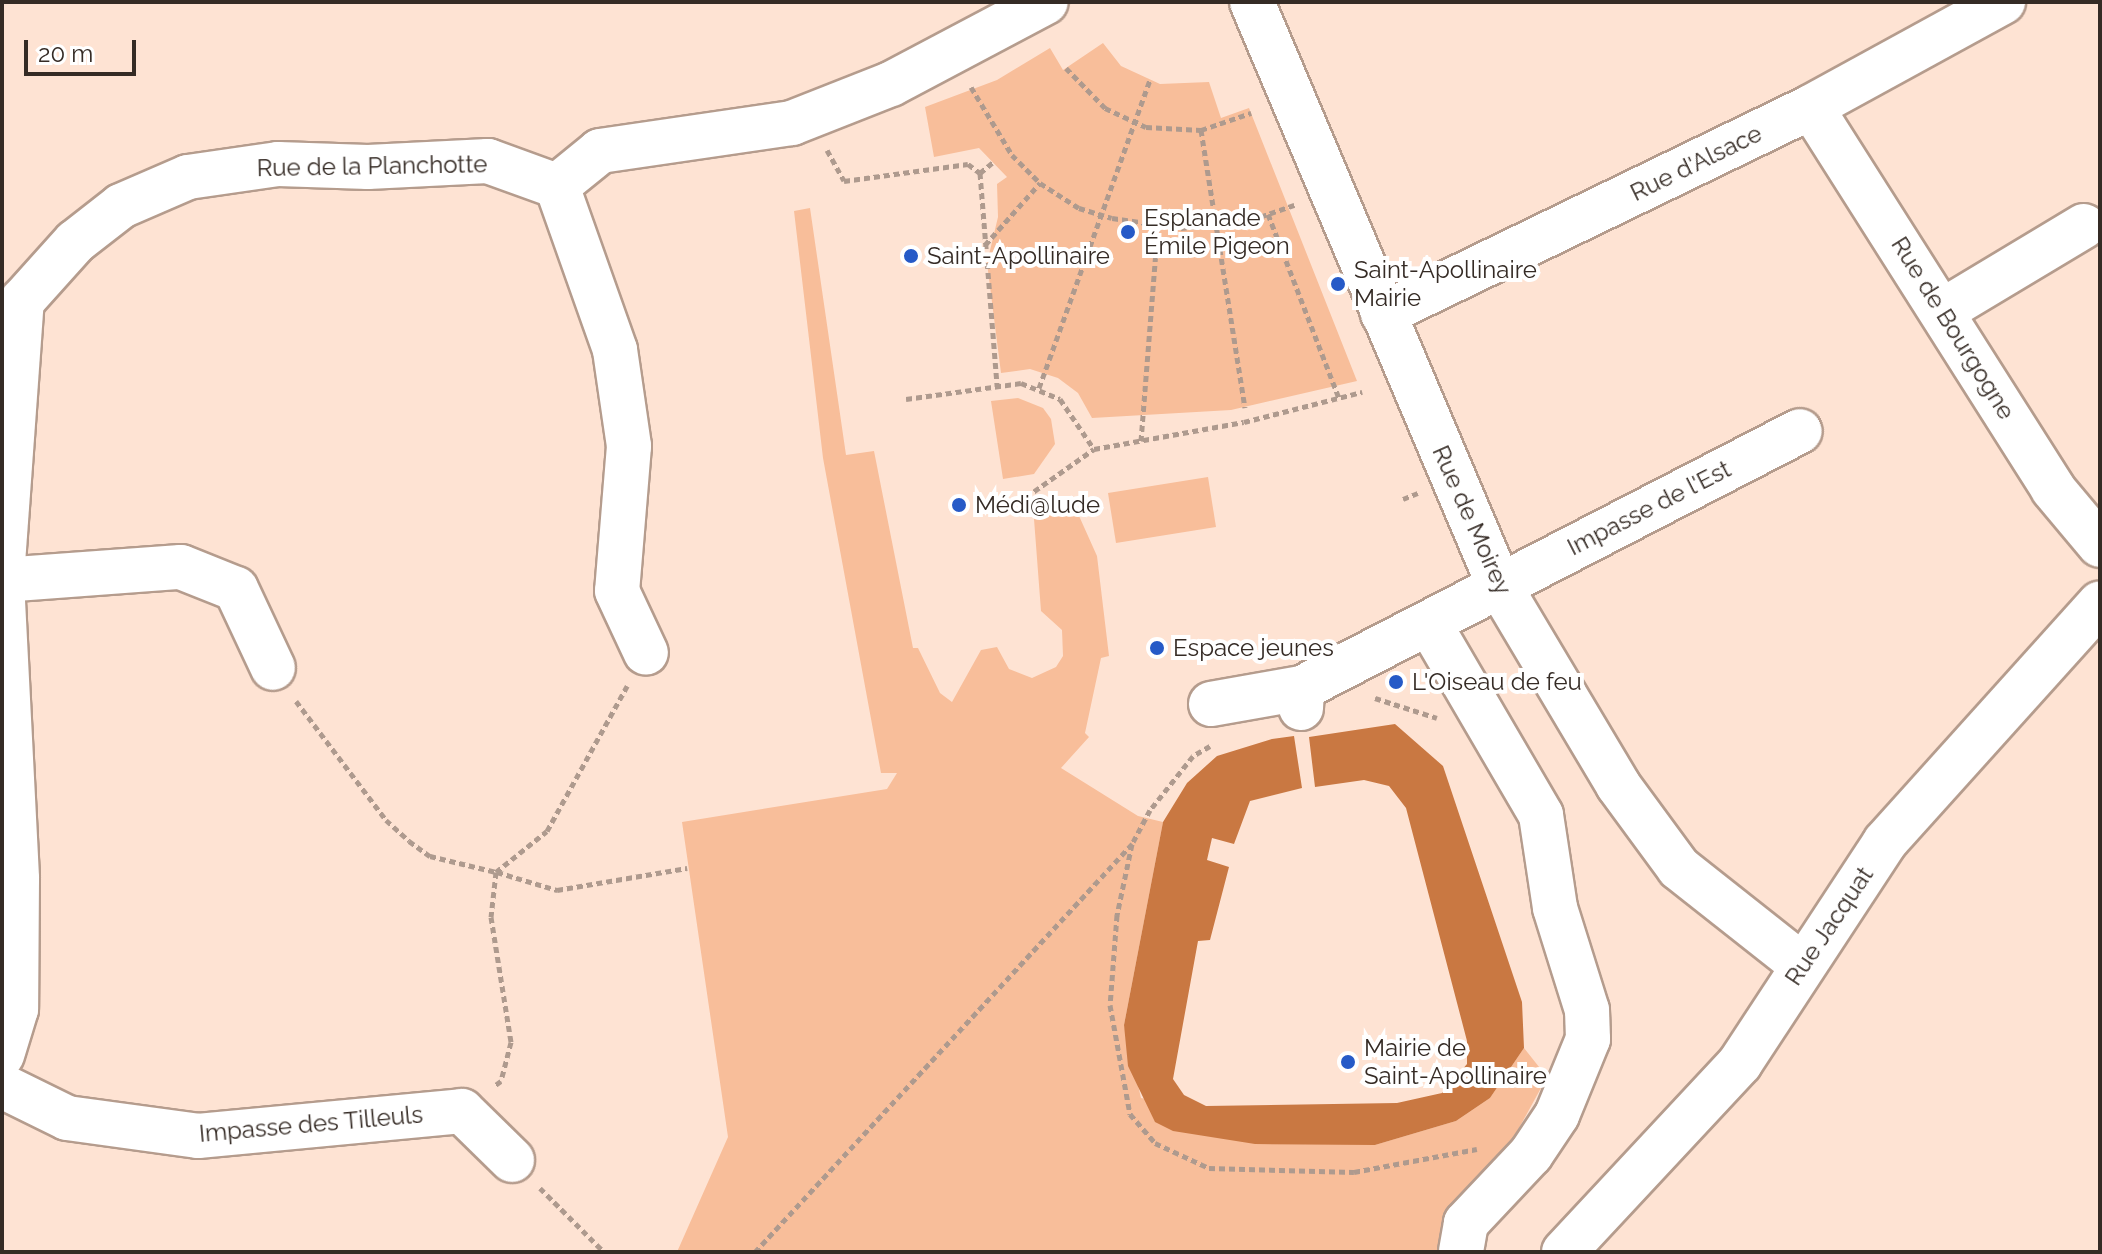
<!DOCTYPE html>
<html>
<head>
<meta charset="utf-8">
<style>
	body { margin:0 }
	#map { position:relative; width:2102px; height:1254px; overflow:hidden; background:#fee3d3; font-family:Raleway,sans-serif }
	div>[style] { position:absolute }
	[style*='--x'] { left:calc(var(--x)*1px); top:calc(var(--y)*1px); width:calc(var(--w)*1px); rotate:calc(var(--a)*1deg) }
	.green>* { inset:0; background:#f8be9a }
	.water>* { inset:0; background:#c97842 }
	.path>* { height:5px; margin-top:-2.5px; transform-origin:0; background:repeating-linear-gradient(90deg,#ae9a8e 0 6px,transparent 0 10px) }
	.roads { filter:drop-shadow(2px 0 #b59c8d) drop-shadow(-2px 0 #b59c8d) drop-shadow(0 2px #b59c8d) drop-shadow(0 -2px #b59c8d) }
	.minor>* { height:44px; margin:-22px; padding:0 22px; transform-origin:22px; border-radius:22px; background:#fff }
	.dots>* { width:22px; height:22px; translate:-50% -50%; box-sizing:border-box; border:4px solid #fff; border-radius:50% }
	span { translate:-50% -50%; white-space:nowrap; text-align:center; line-height:1.15; -webkit-text-stroke:8px #fff; paint-order:stroke }
	.street-label { font-size:24px; color:#352b25 }
	.poi-label { font-size:24px; color:#352b25 }
	.left { translate:0 -50%; text-align:left }
	.frame { position:absolute; inset:0; border:4px solid #352b25; pointer-events:none }
	.scale { position:absolute; left:24px; top:40px; width:112px; height:36px; box-sizing:border-box; border:4px solid #352b25; border-top:0; padding-left:10px; font-size:24px; line-height:28px; white-space:nowrap; color:#352b25; -webkit-text-stroke:6px #fff; paint-order:stroke }
</style>
</head>
<body>
<div id="map">
	<div class="green">
		<i style="clip-path:polygon(1103px 43px,1121px 66px,1160px 84px,1209px 82px,1221px 118px,1249px 108px,1357px 381px,1231px 410px,1092px 418px,1078px 393px,1058px 378px,1030px 369px,1001px 373px,987px 263px,998px 217px,997px 184px,1007px 177px,979px 148px,934px 157px,925px 107px,997px 80px,1050px 48px,1063px 70px)"></i>
		<i style="clip-path:polygon(810px 208px,846px 455px,874px 451px,913px 648px,918px 648px,940px 693px,952px 702px,981px 650px,997px 647px,1009px 669px,1032px 678px,1056px 667px,1063px 656px,1062px 630px,1041px 611px,1034px 519px,1057px 511px,1071px 498px,1097px 556px,1109px 656px,1101px 658px,1085px 733px,1089px 737px,1061px 768px,1138px 816px,1163px 822px,1124px 1025px,1141px 1098px,1375px 1145px,1456px 1121px,1490px 1098px,1524px 1048px,1547px 1077px,1502px 1159px,1452px 1207px,1439px 1252px,677px 1252px,728px 1137px,682px 822px,887px 789px,897px 773px,881px 773px,823px 458px,794px 211px)"></i>
		<i style="clip-path:polygon(1018px 398px,1043px 408px,1051px 419px,1055px 444px,1034px 474px,1003px 479px,991px 401px)"></i>
		<i style="clip-path:polygon(1208px 477px,1216px 527px,1116px 543px,1108px 493px)"></i>
	</div>
	<div class="water">
		<i style="clip-path:polygon(1395px 724px,1443px 766px,1522px 1002px,1524px 1048px,1490px 1098px,1456px 1121px,1375px 1145px,1255px 1144px,1173px 1131px,1155px 1122px,1128px 1066px,1124px 1025px,1163px 822px,1187px 783px,1217px 756px,1272px 739px,1294px 736px,1302px 788px,1250px 801px,1234px 844px,1212px 838px,1207px 860px,1229px 867px,1210px 940px,1198px 941px,1173px 1079px,1184px 1095px,1206px 1106px,1397px 1103px,1442px 1093px,1467px 1064px,1467px 1041px,1406px 808px,1389px 786px,1364px 780px,1315px 787px,1309px 737px)"></i>
	</div>
	<div class="path">
		<i style="--x:1066;--y:68;--w:56;--a:45.7"></i>
		<i style="--x:1105;--y:108;--w:45;--a:24.9"></i>
		<i style="--x:1146;--y:127;--w:55;--a:3.1"></i>
		<i style="--x:1201;--y:130;--w:53;--a:-18.8"></i>
		<i style="--x:971;--y:87;--w:79;--a:58.9"></i>
		<i style="--x:1012;--y:155;--w:40;--a:45"></i>
		<i style="--x:1040;--y:183;--w:46;--a:32.7"></i>
		<i style="--x:1079;--y:208;--w:34;--a:17"></i>
		<i style="--x:1112;--y:218;--w:70;--a:8.2"></i>
		<i style="--x:1181;--y:228;--w:70;--a:-6.5"></i>
		<i style="--x:1251;--y:220;--w:46;--a:-19.2"></i>
		<i style="--x:1201;--y:130;--w:281;--a:81"></i>
		<i style="--x:827;--y:150;--w:35;--a:61"></i>
		<i style="--x:844;--y:181;--w:125;--a:-7.8"></i>
		<i style="--x:968;--y:164;--w:15;--a:37"></i>
		<i style="--x:980;--y:173;--w:214;--a:85.4"></i>
		<i style="--x:980;--y:173;--w:17;--a:-40"></i>
		<i style="--x:1268;--y:214;--w:197;--a:68.9"></i>
		<i style="--x:985;--y:245;--w:83;--a:-48.4"></i>
		<i style="--x:1039;--y:388;--w:327;--a:-70.2"></i>
		<i style="--x:906;--y:399;--w:116;--a:-7.9"></i>
		<i style="--x:1021;--y:383;--w:42;--a:22.3"></i>
		<i style="--x:1060;--y:399;--w:60;--a:55.8"></i>
		<i style="--x:1141;--y:441;--w:217;--a:-85.5"></i>
		<i style="--x:1026;--y:497;--w:83;--a:-35.2"></i>
		<i style="--x:1094;--y:449;--w:152;--a:-10.2"></i>
		<i style="--x:1244;--y:422;--w:122;--a:-14.3"></i>
		<i style="--x:1403;--y:499;--w:16;--a:-22"></i>
		<i style="--x:1375;--y:698;--w:65;--a:17.9"></i>
		<i style="--x:296;--y:701;--w:149;--a:52.9"></i>
		<i style="--x:386;--y:820;--w:31;--a:42"></i>
		<i style="--x:409;--y:841;--w:26;--a:36"></i>
		<i style="--x:430;--y:856;--w:68;--a:13.6"></i>
		<i style="--x:496;--y:872;--w:45;--a:96.3"></i>
		<i style="--x:491;--y:917;--w:127;--a:80.9"></i>
		<i style="--x:511;--y:1042;--w:40;--a:104.4"></i>
		<i style="--x:501;--y:1081;--w:9;--a:144"></i>
		<i style="--x:1210;--y:746;--w:20;--a:150"></i>
		<i style="--x:1193;--y:756;--w:69;--a:128.5"></i>
		<i style="--x:1150;--y:810;--w:38;--a:118"></i>
		<i style="--x:1132;--y:844;--w:73;--a:101.9"></i>
		<i style="--x:1117;--y:915;--w:90;--a:94.4"></i>
		<i style="--x:1110;--y:1005;--w:111;--a:79.6"></i>
		<i style="--x:1130;--y:1114;--w:38;--a:49"></i>
		<i style="--x:1155;--y:1143;--w:60;--a:24.8"></i>
		<i style="--x:1209;--y:1168;--w:145;--a:1.6"></i>
		<i style="--x:1354;--y:1172;--w:125;--a:-10.6"></i>
		<i style="--x:496;--y:872;--w:65;--a:-38.8"></i>
		<i style="--x:547;--y:831;--w:166;--a:-61.1"></i>
		<i style="--x:497;--y:872;--w:63;--a:16.7"></i>
		<i style="--x:557;--y:890;--w:132;--a:-9.6"></i>
		<i style="--x:540;--y:1188;--w:91;--a:45"></i>
		<i style="--x:755;--y:1252;--w:556;--a:-47.26"></i>
	</div>
	<div class="roads">
		<div class="minor">
			<i style="--x:1252;--y:2;--w:633;--a:67.04"></i>
			<i style="--x:1499;--y:585;--w:233;--a:59.2"></i>
			<i style="--x:1618;--y:785;--w:103;--a:53.7"></i>
			<i style="--x:1679;--y:868;--w:157;--a:38.3"></i>
			<i style="--x:1811;--y:107;--w:452;--a:57.6"></i>
			<i style="--x:2053;--y:489;--w:73;--a:50"></i>
			<i style="--x:557;--y:186;--w:55;--a:-39.1"></i>
			<i style="--x:600;--y:151;--w:194;--a:-8.3"></i>
			<i style="--x:792;--y:123;--w:106;--a:-21.5"></i>
			<i style="--x:891;--y:84;--w:175;--a:-27.9"></i>
			<i style="--x:557;--y:186;--w:174;--a:70.5"></i>
			<i style="--x:615;--y:350;--w:97;--a:81.7"></i>
			<i style="--x:629;--y:446;--w:145;--a:94.7"></i>
			<i style="--x:617;--y:591;--w:68;--a:64.9"></i>
			<i style="--x:1944;--y:310;--w:163;--a:-31"></i>
			<i style="--x:1383;--y:314;--w:475;--a:-25.8"></i>
			<i style="--x:1811;--y:107;--w:219;--a:-28.7"></i>
			<i style="--x:2;--y:577;--w:277;--a:-85.9"></i>
			<i style="--x:22;--y:301;--w:79;--a:-48.1"></i>
			<i style="--x:75;--y:242;--w:58;--a:-38"></i>
			<i style="--x:121;--y:206;--w:73;--a:-23.4"></i>
			<i style="--x:188;--y:177;--w:91;--a:-8.2"></i>
			<i style="--x:278;--y:164;--w:90;--a:1.9"></i>
			<i style="--x:368;--y:167;--w:120;--a:-2.9"></i>
			<i style="--x:488;--y:161;--w:73;--a:19.9"></i>
			<i style="--x:2;--y:580;--w:179;--a:-4.2"></i>
			<i style="--x:181;--y:567;--w:59;--a:21.8"></i>
			<i style="--x:236;--y:589;--w:87;--a:64.9"></i>
			<i style="--x:2;--y:581;--w:298;--a:87.1"></i>
			<i style="--x:17;--y:879;--w:130;--a:90.4"></i>
			<i style="--x:16;--y:1009;--w:48;--a:106.9"></i>
			<i style="--x:1430;--y:625;--w:220;--a:59.7"></i>
			<i style="--x:1541;--y:815;--w:94;--a:81.4"></i>
			<i style="--x:1555;--y:908;--w:107;--a:72.6"></i>
			<i style="--x:1587;--y:1010;--w:29;--a:88"></i>
			<i style="--x:1588;--y:1039;--w:82;--a:112.2"></i>
			<i style="--x:1557;--y:1115;--w:47;--a:123.7"></i>
			<i style="--x:1531;--y:1154;--w:95;--a:133.3"></i>
			<i style="--x:1466;--y:1223;--w:29;--a:100"></i>
			<i style="--x:1211;--y:704;--w:92;--a:-10"></i>
			<i style="--x:1301;--y:708;--w:20;--a:-87"></i>
			<i style="--x:1302;--y:688;--w:560;--a:-27.3"></i>
			<i style="--x:2;--y:1086;--w:72;--a:26.2"></i>
			<i style="--x:67;--y:1118;--w:132;--a:7.8"></i>
			<i style="--x:198;--y:1136;--w:265;--a:-5.4"></i>
			<i style="--x:462;--y:1111;--w:70;--a:44.4"></i>
			<i style="--x:1564;--y:1252;--w:258;--a:-47"></i>
			<i style="--x:1740;--y:1063;--w:264;--a:-56.7"></i>
			<i style="--x:1885;--y:842;--w:321;--a:-48"></i>
		</div>
	</div>
	<div class="dots">
		<i style="left:1128px;top:232px;background:#265ac7"></i>
		<i style="left:911px;top:256px;background:#265ac7"></i>
		<i style="left:1338px;top:284px;background:#265ac7"></i>
		<i style="left:959px;top:505px;background:#265ac7"></i>
		<i style="left:1157px;top:648px;background:#265ac7"></i>
		<i style="left:1396px;top:682px;background:#265ac7"></i>
		<i style="left:1348px;top:1062px;background:#265ac7"></i>
	</div>
	<div class="street-label">
		<span style="left:1696px;top:163px;rotate:-26deg">Rue d'Alsace</span>
		<span style="left:372px;top:166px;rotate:-1deg">Rue de la Planchotte</span>
		<span style="left:1953px;top:328px;rotate:58deg">Rue de Bourgogne</span>
		<span style="left:1649px;top:508px;rotate:-27deg">Impasse de l'Est</span>
		<span style="left:1472px;top:520px;rotate:66deg">Rue de Moirey</span>
		<span style="left:1829px;top:926px;rotate:-56deg">Rue Jacquat</span>
		<span style="left:311px;top:1124px;rotate:-5deg">Impasse des Tilleuls</span>
	</div>
	<div class="poi-label">
		<span class="left" style="left:1144px;top:232px">Esplanade<br>Émile Pigeon</span>
		<span class="left" style="left:927px;top:256px">Saint-Apollinaire</span>
		<span class="left" style="left:1354px;top:284px">Saint-Apollinaire<br>Mairie</span>
		<span class="left" style="left:975px;top:505px">Médi@lude</span>
		<span class="left" style="left:1173px;top:648px">Espace jeunes</span>
		<span class="left" style="left:1412px;top:682px">L'Oiseau de feu</span>
		<span class="left" style="left:1364px;top:1062px">Mairie de<br>Saint-Apollinaire</span>
	</div>
	<div class="frame"></div>
	<div class="scale">20 m</div>
</div>
</body>
</html>
